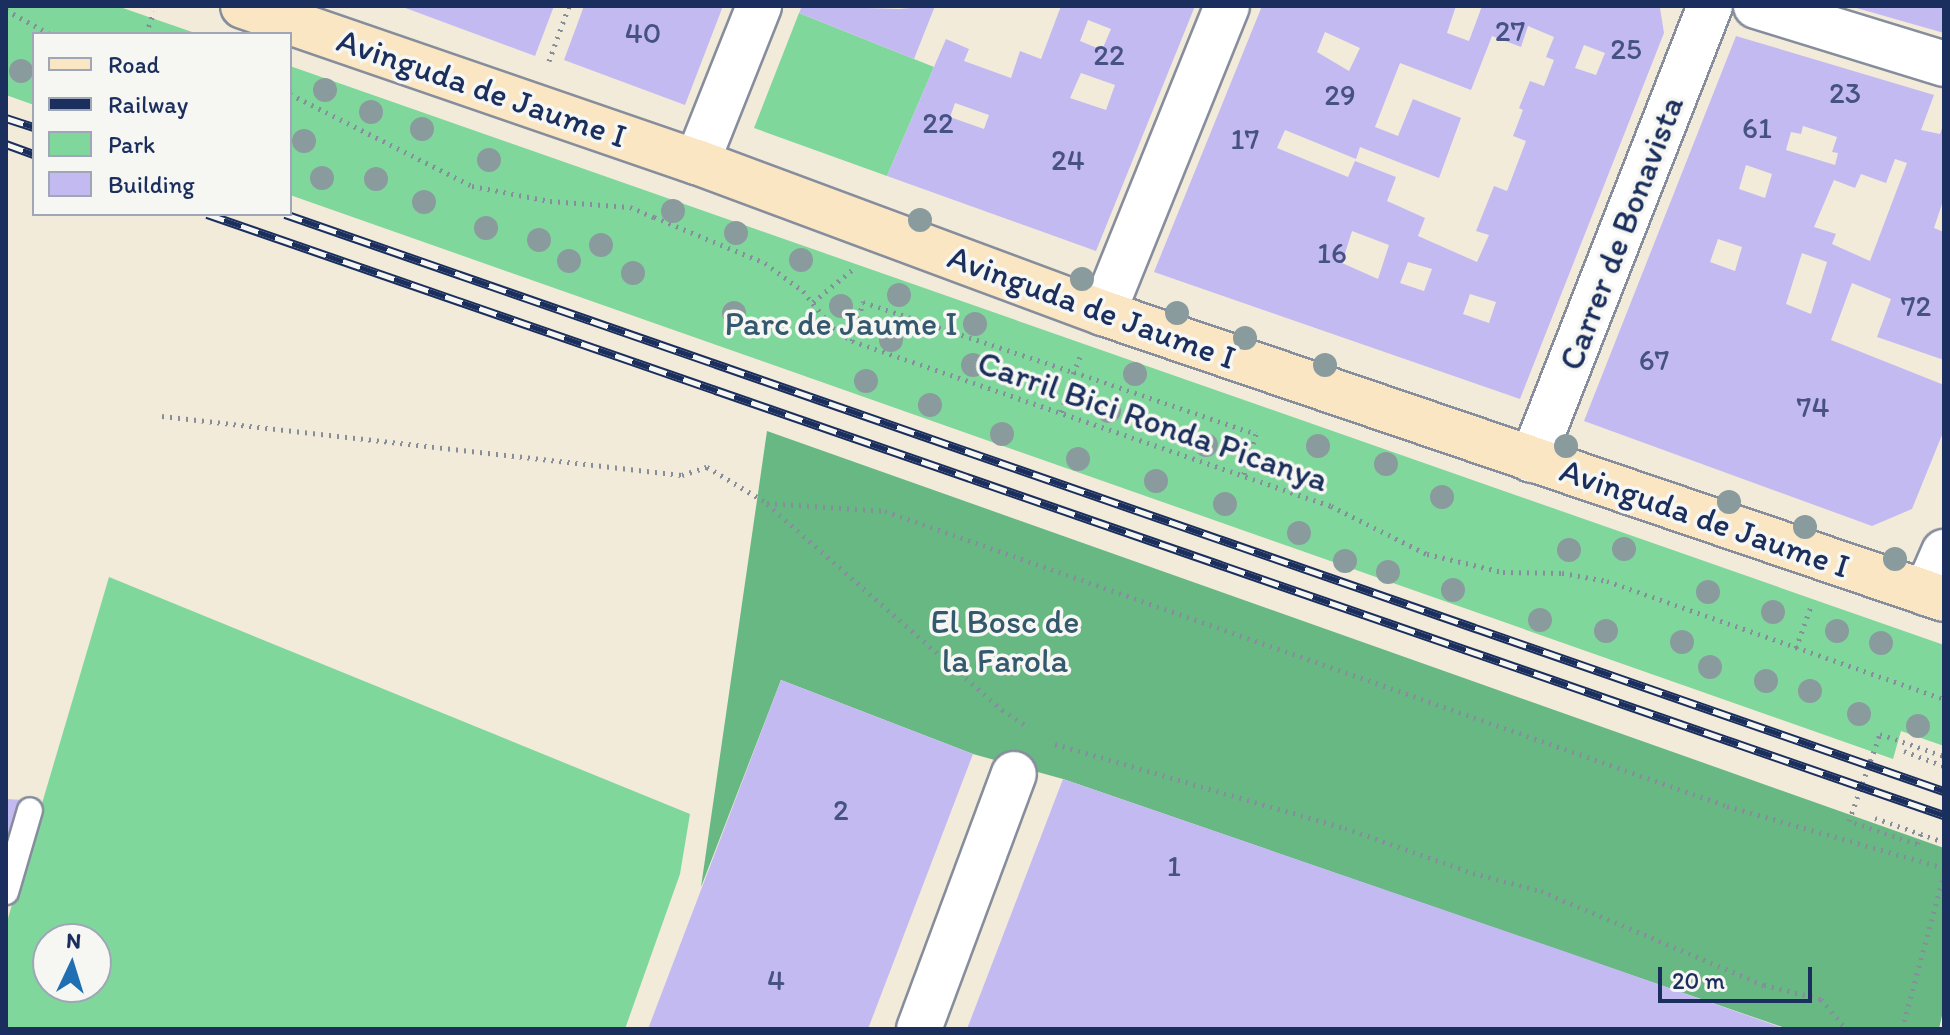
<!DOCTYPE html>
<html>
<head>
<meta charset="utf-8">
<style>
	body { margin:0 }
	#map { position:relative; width:1950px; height:1035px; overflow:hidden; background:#f2ebd9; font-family:Itim,sans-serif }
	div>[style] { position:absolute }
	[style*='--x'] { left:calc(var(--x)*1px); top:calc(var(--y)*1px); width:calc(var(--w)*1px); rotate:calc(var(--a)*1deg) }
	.green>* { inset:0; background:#80d79c }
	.forest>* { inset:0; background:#68b884 }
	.building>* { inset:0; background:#c4baf2 }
	.path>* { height:5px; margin-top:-2.5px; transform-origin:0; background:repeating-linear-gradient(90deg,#868d9c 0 2px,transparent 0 8px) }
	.roads { filter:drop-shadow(2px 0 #868d9c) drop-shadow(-2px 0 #868d9c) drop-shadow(0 2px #868d9c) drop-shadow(0 -2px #868d9c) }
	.lane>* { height:24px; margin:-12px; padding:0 12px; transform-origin:12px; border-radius:12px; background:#fff }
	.street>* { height:44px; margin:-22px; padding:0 22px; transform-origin:22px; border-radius:22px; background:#fff }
	.secondary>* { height:44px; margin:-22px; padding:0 22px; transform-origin:22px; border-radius:22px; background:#fbe6c4 }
	.rail>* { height:9px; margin-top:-4.5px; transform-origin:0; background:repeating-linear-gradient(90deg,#f6f6f2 0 18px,#1b2f5e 0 36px); box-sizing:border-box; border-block:2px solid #1b2f5e }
	.trees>* { width:24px; height:24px; margin:-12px; border-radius:50%; background:#8a9b9e }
	span { translate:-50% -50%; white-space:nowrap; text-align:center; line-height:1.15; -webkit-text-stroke:7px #f6f6f2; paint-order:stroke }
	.number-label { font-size:30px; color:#455283 }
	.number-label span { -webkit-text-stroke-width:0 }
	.street-label { font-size:34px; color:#1b2f5e }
	.park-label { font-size:34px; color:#34596e }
	.frame { position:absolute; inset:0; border:8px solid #1b2f5e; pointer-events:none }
	.legend { position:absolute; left:32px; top:32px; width:260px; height:184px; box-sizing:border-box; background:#f6f6f2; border:2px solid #9ea6b7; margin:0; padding:10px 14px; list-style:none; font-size:24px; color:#1b2f5e }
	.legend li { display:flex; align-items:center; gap:16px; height:40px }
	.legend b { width:40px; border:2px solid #9ea6b7 }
	.north { position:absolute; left:32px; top:923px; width:80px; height:80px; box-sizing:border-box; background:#f6f6f2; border:2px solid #9ea6b7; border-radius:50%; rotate:4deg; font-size:22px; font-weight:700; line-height:32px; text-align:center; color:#1b2f5e }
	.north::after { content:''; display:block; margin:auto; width:28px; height:36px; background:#1f6fb2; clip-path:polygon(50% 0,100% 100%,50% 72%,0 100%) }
	.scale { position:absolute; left:1658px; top:967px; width:154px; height:36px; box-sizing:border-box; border:4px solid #1b2f5e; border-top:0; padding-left:10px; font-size:24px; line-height:28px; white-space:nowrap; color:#1b2f5e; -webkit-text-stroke:6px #f6f6f2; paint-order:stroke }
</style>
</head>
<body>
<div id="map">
	<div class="green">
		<i style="clip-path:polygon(6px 6px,117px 6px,198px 34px,34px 34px,34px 105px,6px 95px)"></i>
		<i style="clip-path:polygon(799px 13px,934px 67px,887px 176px,754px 128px)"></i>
		<i style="clip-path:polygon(290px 66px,1944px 645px,1944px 746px,1901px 731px,1893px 759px,290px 195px)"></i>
		<i style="clip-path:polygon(evenodd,109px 577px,690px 814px,680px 874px,625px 1029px,6px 1029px,6px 925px,109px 577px,48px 939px,96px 939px,96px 987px,48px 987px,48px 939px)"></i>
	</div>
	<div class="forest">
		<i style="clip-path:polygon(767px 431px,1944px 848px,1944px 1007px,1939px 1029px,1788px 1029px,1063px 779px,973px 754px,781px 680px,701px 887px)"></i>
	</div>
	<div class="building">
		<i style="clip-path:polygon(400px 6px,554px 6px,535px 56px)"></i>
		<i style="clip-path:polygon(584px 6px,723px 6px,685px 105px,564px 60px)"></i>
		<i style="clip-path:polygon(802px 6px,899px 9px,935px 6px,914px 59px,799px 13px)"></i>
		<i style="clip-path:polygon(evenodd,1061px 6px,1195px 6px,1096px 251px,887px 176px,946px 39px,969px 49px,964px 61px,1011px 78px,1020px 51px,1041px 59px,1061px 6px,1088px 20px,1111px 29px,1102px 50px,1080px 41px,1088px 20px,1061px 6px,1081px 73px,1115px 85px,1106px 110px,1070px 98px,1081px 73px,1061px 6px,955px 103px,989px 115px,984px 129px,950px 117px,955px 103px)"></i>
		<i style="clip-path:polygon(evenodd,1262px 6px,1456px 6px,1447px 33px,1469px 41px,1482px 6px,1660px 8px,1664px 33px,1520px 399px,1154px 272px,1262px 6px,1528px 26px,1554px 37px,1546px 57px,1554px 60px,1544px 86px,1530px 81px,1519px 108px,1523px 110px,1513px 136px,1526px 141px,1507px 191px,1494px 186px,1476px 231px,1489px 235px,1477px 262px,1418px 236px,1425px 218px,1387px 201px,1396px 177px,1355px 161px,1348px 177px,1277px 148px,1285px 130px,1356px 159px,1360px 147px,1439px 178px,1461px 118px,1413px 99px,1398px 136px,1375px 127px,1400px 63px,1471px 90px,1492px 36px,1521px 47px,1528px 26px,1262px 6px,1325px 32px,1360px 48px,1349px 71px,1317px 52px,1325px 32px,1262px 6px,1584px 45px,1605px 53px,1596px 75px,1575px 68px,1584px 45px,1262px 6px,1352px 231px,1389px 245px,1378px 279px,1342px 263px,1352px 231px,1262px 6px,1408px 262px,1432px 269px,1424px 291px,1400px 283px,1408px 262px,1262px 6px,1470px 294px,1496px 302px,1489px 323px,1463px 314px,1470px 294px)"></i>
		<i style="clip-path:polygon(1854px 6px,1944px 6px,1944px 33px,1853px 7px)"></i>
		<i style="clip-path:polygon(evenodd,1736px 36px,1934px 95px,1921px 130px,1940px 134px,1944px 123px,1944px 198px,1934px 228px,1944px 232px,1944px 360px,1877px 337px,1891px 299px,1852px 283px,1831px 340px,1944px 385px,1944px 430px,1912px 509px,1872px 526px,1584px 421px,1736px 36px,1803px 126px,1837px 137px,1832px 152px,1838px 153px,1835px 165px,1786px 150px,1791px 132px,1801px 134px,1803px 126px,1736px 36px,1895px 159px,1907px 163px,1870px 261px,1832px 244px,1836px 234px,1814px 227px,1834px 180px,1855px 188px,1861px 174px,1886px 183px,1895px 159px,1736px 36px,1746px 165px,1772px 174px,1765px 198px,1739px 189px,1746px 165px,1736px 36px,1718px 239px,1742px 247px,1735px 271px,1710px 262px,1718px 239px,1736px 36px,1802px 253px,1827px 262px,1811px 314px,1786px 304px,1802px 253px)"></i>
		<i style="clip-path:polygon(781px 680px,973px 754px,868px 1029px,648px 1029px)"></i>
		<i style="clip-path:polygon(1063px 779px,1572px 954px,1786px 1029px,967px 1029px)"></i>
		<i style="clip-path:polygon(6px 799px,24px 800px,6px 858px)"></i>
	</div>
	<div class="path">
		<i style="--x:6;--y:10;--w:50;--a:28.6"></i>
		<i style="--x:146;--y:34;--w:24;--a:-71"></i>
		<i style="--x:549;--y:61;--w:59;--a:-70"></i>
		<i style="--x:290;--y:94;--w:204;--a:26.8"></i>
		<i style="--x:472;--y:186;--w:79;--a:10.9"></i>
		<i style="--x:550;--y:201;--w:80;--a:4.3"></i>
		<i style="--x:630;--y:207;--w:26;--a:23"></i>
		<i style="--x:654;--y:217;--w:120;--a:22.5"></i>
		<i style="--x:765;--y:263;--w:47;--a:36.4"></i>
		<i style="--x:803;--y:291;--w:48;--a:51"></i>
		<i style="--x:833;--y:328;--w:23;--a:34"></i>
		<i style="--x:852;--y:341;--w:507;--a:19.01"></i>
		<i style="--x:1331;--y:506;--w:107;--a:26.6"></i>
		<i style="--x:1427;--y:554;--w:78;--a:13.3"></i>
		<i style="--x:1503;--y:572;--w:59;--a:1"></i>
		<i style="--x:1562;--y:573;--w:46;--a:10.1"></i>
		<i style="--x:1607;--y:581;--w:357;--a:19.3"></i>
		<i style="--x:813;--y:302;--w:50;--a:-39.4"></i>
		<i style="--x:852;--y:341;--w:41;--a:-74.2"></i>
		<i style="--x:863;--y:302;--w:222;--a:18.4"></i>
		<i style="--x:1074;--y:372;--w:46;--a:107.7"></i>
		<i style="--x:1080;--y:357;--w:16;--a:112"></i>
		<i style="--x:1074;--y:372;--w:192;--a:18.8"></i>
		<i style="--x:1256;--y:434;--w:45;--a:106.8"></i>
		<i style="--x:162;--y:416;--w:523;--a:6.47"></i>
		<i style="--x:682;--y:475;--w:26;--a:-18"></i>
		<i style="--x:707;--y:467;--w:70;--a:31"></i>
		<i style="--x:767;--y:503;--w:118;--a:3.9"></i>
		<i style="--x:885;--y:511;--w:892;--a:19.31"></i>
		<i style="--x:1727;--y:806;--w:226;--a:15.9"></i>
		<i style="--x:767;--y:504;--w:313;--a:41.2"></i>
		<i style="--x:1002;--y:710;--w:30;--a:33"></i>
		<i style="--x:1796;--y:648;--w:45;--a:-70.3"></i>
		<i style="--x:1055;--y:744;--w:302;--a:16.2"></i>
		<i style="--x:1345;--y:828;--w:136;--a:19.4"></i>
		<i style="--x:1473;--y:873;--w:70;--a:14.8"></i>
		<i style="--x:1541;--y:891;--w:242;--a:22.9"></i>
		<i style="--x:1764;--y:985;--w:59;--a:13.8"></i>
		<i style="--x:1821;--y:999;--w:39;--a:50"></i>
		<i style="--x:1904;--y:751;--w:43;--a:20.6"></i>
		<i style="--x:1875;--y:818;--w:73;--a:19.2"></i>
		<i style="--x:1921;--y:834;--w:11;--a:112"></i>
		<i style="--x:1917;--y:844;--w:72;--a:-161.3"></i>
		<i style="--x:1849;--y:821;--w:92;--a:-70.4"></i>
		<i style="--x:1880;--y:734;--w:68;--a:19"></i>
		<i style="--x:1902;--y:1029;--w:161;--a:-74.8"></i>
	</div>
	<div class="roads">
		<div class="lane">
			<i style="--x:6;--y:892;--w:85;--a:-73.7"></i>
		</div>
		<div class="street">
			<i style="--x:1756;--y:6;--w:197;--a:17.1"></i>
			<i style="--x:697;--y:162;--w:168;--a:-68.3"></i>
			<i style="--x:1103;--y:313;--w:331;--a:-68"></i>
			<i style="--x:1532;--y:460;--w:488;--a:-68.6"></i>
			<i style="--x:1926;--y:593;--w:45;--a:-66.3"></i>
			<i style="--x:919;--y:1029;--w:272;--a:-69.6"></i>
		</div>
		<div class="secondary">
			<i style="--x:243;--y:6;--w:480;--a:19"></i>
			<i style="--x:697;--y:162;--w:433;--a:20.4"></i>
			<i style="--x:1103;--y:313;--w:888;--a:18.78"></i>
		</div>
	</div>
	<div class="rail">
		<i style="--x:6;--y:118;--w:29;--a:18"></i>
		<i style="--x:6;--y:144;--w:30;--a:20"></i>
		<i style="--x:207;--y:214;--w:1838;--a:19.09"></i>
		<i style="--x:285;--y:214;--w:1756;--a:19.18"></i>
	</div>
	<div class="trees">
		<i style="left:21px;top:71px"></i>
		<i style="left:325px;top:90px"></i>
		<i style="left:371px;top:112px"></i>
		<i style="left:422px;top:129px"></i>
		<i style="left:304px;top:141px"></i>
		<i style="left:489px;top:160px"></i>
		<i style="left:322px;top:178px"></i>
		<i style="left:376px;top:179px"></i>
		<i style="left:424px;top:202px"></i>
		<i style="left:673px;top:211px"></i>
		<i style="left:920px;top:220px"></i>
		<i style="left:486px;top:228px"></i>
		<i style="left:736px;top:233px"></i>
		<i style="left:539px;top:240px"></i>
		<i style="left:601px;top:245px"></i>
		<i style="left:801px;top:260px"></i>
		<i style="left:569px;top:261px"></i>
		<i style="left:633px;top:273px"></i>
		<i style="left:1082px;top:279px"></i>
		<i style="left:899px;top:295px"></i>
		<i style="left:841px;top:306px"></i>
		<i style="left:734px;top:313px"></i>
		<i style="left:1177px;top:313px"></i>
		<i style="left:975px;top:324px"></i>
		<i style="left:1245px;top:338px"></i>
		<i style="left:891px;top:340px"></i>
		<i style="left:973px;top:365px"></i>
		<i style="left:1325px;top:365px"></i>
		<i style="left:1135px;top:374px"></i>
		<i style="left:866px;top:381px"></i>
		<i style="left:930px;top:405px"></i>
		<i style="left:1109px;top:411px"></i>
		<i style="left:1002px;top:434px"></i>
		<i style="left:1206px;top:445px"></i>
		<i style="left:1318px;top:446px"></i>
		<i style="left:1566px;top:446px"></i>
		<i style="left:1078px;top:459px"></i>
		<i style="left:1386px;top:464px"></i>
		<i style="left:1156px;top:481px"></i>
		<i style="left:1442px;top:497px"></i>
		<i style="left:1729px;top:502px"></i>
		<i style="left:1225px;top:504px"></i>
		<i style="left:1805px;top:527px"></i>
		<i style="left:1299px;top:533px"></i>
		<i style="left:1624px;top:549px"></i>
		<i style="left:1569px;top:550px"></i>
		<i style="left:1895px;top:559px"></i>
		<i style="left:1345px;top:561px"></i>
		<i style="left:1388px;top:572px"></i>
		<i style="left:1453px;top:590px"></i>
		<i style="left:1708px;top:592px"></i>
		<i style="left:1773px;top:612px"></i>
		<i style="left:1540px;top:620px"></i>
		<i style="left:1606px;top:631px"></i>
		<i style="left:1837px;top:631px"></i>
		<i style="left:1682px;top:642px"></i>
		<i style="left:1881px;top:643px"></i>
		<i style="left:1710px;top:667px"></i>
		<i style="left:1766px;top:681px"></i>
		<i style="left:1810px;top:691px"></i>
		<i style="left:1859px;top:714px"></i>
		<i style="left:1918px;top:726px"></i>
	</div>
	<div class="number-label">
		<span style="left:1510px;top:31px">27</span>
		<span style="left:643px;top:33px">40</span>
		<span style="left:1626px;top:49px">25</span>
		<span style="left:1109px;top:55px">22</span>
		<span style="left:1845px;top:93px">23</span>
		<span style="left:1340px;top:95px">29</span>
		<span style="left:938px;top:123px">22</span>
		<span style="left:1757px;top:128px">61</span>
		<span style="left:1245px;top:139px">17</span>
		<span style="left:1068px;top:160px">24</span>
		<span style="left:1332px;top:253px">16</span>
		<span style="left:1916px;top:306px">72</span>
		<span style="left:1654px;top:360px">67</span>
		<span style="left:1813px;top:407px">74</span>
		<span style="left:841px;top:810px">2</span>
		<span style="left:1174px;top:866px">1</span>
		<span style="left:776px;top:980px">4</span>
	</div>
	<div class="street-label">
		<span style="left:482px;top:88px;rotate:19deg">Avinguda de Jaume I</span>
		<span style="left:1621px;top:233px;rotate:-69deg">Carrer de Bonavista</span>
		<span style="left:1092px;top:307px;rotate:20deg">Avinguda de Jaume I</span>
		<span style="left:1153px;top:421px;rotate:19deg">Carril Bici Ronda Picanya</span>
		<span style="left:1705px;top:518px;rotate:19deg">Avinguda de Jaume I</span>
	</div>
	<div class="park-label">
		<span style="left:841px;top:324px">Parc de Jaume I</span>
		<span style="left:1005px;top:641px">El Bosc de<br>la Farola</span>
	</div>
	<div class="frame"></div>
	<ul class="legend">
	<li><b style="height:10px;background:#fbe6c4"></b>Road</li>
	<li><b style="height:10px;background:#1b2f5e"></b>Railway</li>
	<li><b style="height:22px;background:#80d79c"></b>Park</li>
	<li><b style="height:22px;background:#c4baf2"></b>Building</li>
	</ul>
	<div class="north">N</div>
	<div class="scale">20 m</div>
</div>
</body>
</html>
